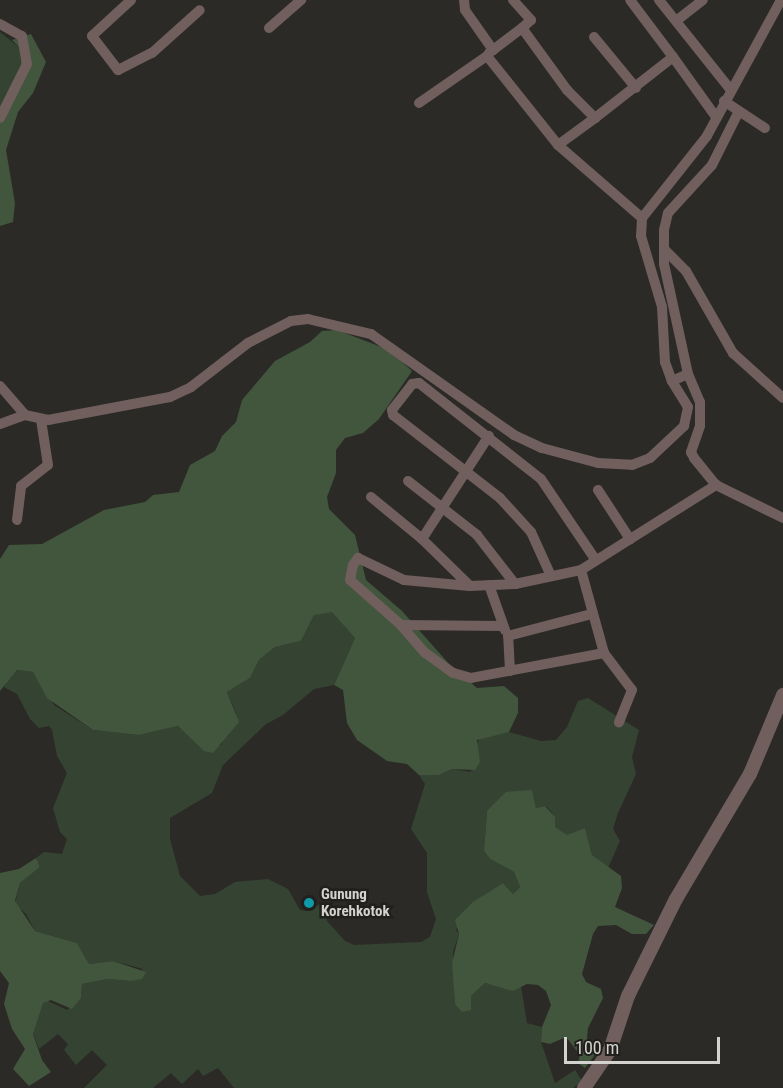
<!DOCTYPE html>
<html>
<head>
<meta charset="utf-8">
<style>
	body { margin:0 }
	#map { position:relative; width:783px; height:1088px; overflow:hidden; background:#2b2a26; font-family:"Roboto Condensed",sans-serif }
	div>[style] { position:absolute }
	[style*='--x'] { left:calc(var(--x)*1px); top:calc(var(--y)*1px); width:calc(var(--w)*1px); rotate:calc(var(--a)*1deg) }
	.green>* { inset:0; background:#354432 }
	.forest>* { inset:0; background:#41563c }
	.minor>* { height:10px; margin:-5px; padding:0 5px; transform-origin:5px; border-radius:5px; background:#705f5d }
	.tertiary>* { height:14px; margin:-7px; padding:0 7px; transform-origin:7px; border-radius:7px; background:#705f5d }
	.dots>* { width:16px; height:16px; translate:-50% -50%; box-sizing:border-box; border:3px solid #21201c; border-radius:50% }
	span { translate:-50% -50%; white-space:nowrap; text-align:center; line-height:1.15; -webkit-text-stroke:5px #21201c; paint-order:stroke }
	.poi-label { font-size:15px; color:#d3d2cf; font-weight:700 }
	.left { translate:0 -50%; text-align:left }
	.scale { position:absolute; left:564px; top:1037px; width:156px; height:27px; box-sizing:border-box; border:3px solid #d3d2cf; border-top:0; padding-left:8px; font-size:18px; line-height:21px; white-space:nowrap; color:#d3d2cf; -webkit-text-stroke:4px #21201c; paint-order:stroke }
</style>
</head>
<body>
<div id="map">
	<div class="green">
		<i style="clip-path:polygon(0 32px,21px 49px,21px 68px,0 108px)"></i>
		<i style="clip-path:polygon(323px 612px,333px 612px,355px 638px,334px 685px,314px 689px,283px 715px,266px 724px,223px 765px,212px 793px,170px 818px,170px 839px,180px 876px,200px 896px,215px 894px,235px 882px,268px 879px,288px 889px,300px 910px,307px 911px,322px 903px,327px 921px,345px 941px,354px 945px,421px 942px,430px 937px,436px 919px,427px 892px,427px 853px,411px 829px,425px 784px,419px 775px,439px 775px,452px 769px,470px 772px,480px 762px,475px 749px,480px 737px,509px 732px,541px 741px,556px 740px,567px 727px,578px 701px,588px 698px,639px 730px,632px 757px,636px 774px,618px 813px,613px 829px,620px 841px,608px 868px,592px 855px,585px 828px,567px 836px,555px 827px,552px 813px,546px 806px,536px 808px,533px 795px,487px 811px,484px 851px,490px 859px,514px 872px,520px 887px,513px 894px,503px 883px,474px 901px,456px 930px,459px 934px,453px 952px,455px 1004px,471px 1005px,471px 996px,485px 983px,509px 989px,521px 986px,527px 1023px,542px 1027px,541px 1042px,555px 1083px,575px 1070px,582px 1081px,573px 1088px,234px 1088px,218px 1068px,203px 1076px,198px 1069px,182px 1084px,171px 1073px,153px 1088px,84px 1088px,107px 1065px,92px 1050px,76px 1065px,64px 1050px,68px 1044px,58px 1034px,39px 1049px,33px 1033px,40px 1006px,46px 1000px,67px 1010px,81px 998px,82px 984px,108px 979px,130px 981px,143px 969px,113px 961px,89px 964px,77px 943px,35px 931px,26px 914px,15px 904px,20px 883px,40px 867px,36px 858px,44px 852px,62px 854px,67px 839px,60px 832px,53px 808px,67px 773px,57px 756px,52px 730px,49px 726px,39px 728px,30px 719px,17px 694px,4px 687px,8px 678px,18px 670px,33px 672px,54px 705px,93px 730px,139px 735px,178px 726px,198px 744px,221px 745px,236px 713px,227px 692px,250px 678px,259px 660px,275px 647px,301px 641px,314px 615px)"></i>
	</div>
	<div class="forest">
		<i style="clip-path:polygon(31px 34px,46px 62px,33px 93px,18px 112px,6px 150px,15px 203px,13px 222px,0 226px,0 108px,21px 68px,21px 49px,12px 40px)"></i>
		<i style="clip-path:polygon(337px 330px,389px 350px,412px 371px,379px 419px,363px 433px,345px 438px,336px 450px,336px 473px,327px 497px,329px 509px,355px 535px,366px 580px,402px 611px,450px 665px,477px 688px,504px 686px,518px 698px,518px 713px,509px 732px,477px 740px,480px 762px,475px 770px,452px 769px,439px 775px,419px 775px,407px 764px,387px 761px,357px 740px,347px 723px,343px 690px,334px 685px,355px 638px,332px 612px,314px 615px,301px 641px,275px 647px,259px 660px,250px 678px,227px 692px,239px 722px,213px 753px,204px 751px,178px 726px,139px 735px,93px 730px,47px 698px,33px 672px,17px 670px,0 691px,0 559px,9px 545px,42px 544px,104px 510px,145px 502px,153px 495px,179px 492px,190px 465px,215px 451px,222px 436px,236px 422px,242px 400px,275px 361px,310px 342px,322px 331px)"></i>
		<i style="clip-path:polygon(532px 790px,536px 808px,545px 806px,555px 817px,555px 827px,567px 835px,585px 828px,592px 855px,621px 876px,622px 888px,615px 907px,654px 925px,646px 934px,632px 934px,616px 925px,598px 926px,593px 934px,582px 974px,586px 982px,601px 989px,603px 998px,588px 1028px,587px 1038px,597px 1052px,585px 1068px,578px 1063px,580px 1055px,566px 1037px,550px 1044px,541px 1042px,542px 1027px,551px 1005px,546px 991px,538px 985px,527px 984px,513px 991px,485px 983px,471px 996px,471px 1010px,462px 1012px,455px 1004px,452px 963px,459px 934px,455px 920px,474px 901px,503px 883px,513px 894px,520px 887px,514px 872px,490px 859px,484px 851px,487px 811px,506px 792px)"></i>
		<i style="clip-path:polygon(36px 858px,40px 867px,20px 883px,15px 901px,35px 931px,77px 943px,89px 964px,113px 961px,146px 972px,142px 979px,130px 981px,108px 979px,82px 984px,81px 998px,72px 1009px,51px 1000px,43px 1003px,33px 1034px,42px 1060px,51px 1072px,29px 1086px,13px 1069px,25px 1049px,12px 1029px,4px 1004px,9px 983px,0 971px,0 873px,19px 869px)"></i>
	</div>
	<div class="minor">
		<i style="--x:131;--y:0;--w:53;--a:137.3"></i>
		<i style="--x:92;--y:36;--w:43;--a:52.6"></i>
		<i style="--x:118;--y:70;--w:38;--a:-27"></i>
		<i style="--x:152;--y:53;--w:64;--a:-41.9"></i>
		<i style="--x:464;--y:0;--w:10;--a:84"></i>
		<i style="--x:465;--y:10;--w:49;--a:55"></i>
		<i style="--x:513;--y:0;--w:27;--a:48"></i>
		<i style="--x:531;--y:20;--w:12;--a:138"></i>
		<i style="--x:522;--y:28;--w:77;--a:54"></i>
		<i style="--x:567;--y:90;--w:40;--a:45"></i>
		<i style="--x:595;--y:118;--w:99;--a:-38"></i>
		<i style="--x:673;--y:57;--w:71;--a:-127"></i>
		<i style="--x:659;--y:0;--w:114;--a:51.4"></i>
		<i style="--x:781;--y:0;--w:155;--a:118.6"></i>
		<i style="--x:707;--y:136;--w:105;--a:128.4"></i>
		<i style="--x:642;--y:218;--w:18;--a:93"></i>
		<i style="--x:641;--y:236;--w:74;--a:73.5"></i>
		<i style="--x:662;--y:307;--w:55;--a:86.9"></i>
		<i style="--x:665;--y:362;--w:20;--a:70"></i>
		<i style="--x:672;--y:381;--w:17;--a:-24"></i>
		<i style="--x:688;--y:374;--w:30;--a:67"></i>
		<i style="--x:700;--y:402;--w:24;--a:90"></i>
		<i style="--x:700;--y:426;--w:28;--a:109"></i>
		<i style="--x:691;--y:452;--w:7;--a:63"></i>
		<i style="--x:694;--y:458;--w:35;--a:51"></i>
		<i style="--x:716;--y:485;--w:75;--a:26.2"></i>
		<i style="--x:676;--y:21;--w:34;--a:-38"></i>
		<i style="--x:0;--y:24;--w:25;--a:29"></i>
		<i style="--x:22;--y:36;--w:28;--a:80"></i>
		<i style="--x:27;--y:64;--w:60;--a:116.6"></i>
		<i style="--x:269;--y:28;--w:43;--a:-41.2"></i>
		<i style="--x:594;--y:37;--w:66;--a:50.5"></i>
		<i style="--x:489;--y:53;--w:41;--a:-37.1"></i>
		<i style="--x:673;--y:57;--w:74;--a:54.4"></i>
		<i style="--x:724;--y:101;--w:49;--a:33.4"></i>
		<i style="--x:419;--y:103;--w:83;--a:-34.7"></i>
		<i style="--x:487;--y:56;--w:114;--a:51.4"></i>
		<i style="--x:558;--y:145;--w:111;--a:41"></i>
		<i style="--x:558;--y:145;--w:46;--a:-36.1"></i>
		<i style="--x:664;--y:249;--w:31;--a:45"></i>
		<i style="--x:686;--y:271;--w:95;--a:60.2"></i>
		<i style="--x:733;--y:353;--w:67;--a:42"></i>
		<i style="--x:688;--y:374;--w:113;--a:-102.3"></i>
		<i style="--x:664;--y:264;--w:34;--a:-90"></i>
		<i style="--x:664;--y:230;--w:17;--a:-77"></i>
		<i style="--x:668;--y:213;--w:65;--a:-47.5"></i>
		<i style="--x:712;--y:165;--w:60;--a:-63.4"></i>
		<i style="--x:0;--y:386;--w:38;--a:49"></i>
		<i style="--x:0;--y:424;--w:27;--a:-20"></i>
		<i style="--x:25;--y:415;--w:24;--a:12"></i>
		<i style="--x:48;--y:420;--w:124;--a:-10.7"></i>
		<i style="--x:170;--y:397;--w:23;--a:-25"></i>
		<i style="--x:191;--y:387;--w:72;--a:-37.7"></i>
		<i style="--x:248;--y:343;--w:48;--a:-27.1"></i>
		<i style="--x:291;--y:321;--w:17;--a:-7"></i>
		<i style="--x:308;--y:319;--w:65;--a:13.4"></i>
		<i style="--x:371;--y:334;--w:175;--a:35.2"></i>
		<i style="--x:514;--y:435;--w:31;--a:25"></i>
		<i style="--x:542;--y:448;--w:58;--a:15"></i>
		<i style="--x:598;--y:463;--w:34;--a:3"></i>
		<i style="--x:632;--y:465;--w:19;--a:-21"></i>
		<i style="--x:650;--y:458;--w:47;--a:-43.3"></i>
		<i style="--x:684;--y:426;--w:19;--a:-78"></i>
		<i style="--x:688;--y:407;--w:31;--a:-122"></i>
		<i style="--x:408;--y:481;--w:88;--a:38"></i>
		<i style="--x:477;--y:535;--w:62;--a:52.2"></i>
		<i style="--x:598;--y:490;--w:59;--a:56.9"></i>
		<i style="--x:371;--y:497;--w:66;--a:39.5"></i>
		<i style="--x:422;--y:539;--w:67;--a:44.4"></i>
		<i style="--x:17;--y:520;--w:34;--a:-83"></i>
		<i style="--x:21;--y:486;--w:34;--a:-38"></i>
		<i style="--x:48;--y:465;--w:46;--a:-98.8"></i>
		<i style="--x:422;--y:539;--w:123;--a:-57"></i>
		<i style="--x:581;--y:570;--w:86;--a:74.5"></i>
		<i style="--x:604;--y:653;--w:46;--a:52.9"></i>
		<i style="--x:632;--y:690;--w:35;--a:112"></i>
		<i style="--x:551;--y:576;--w:48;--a:-114.4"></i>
		<i style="--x:531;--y:532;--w:46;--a:-132.4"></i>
		<i style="--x:500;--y:498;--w:135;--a:-142.2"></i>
		<i style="--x:393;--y:415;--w:5;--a:-101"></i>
		<i style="--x:392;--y:410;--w:33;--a:-52"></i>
		<i style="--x:412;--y:384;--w:7;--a:-8"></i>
		<i style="--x:419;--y:383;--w:155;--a:38.2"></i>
		<i style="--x:541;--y:479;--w:97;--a:56"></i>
		<i style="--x:489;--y:585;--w:48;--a:70.4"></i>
		<i style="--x:401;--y:625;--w:101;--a:0.6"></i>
		<i style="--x:604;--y:653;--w:135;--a:169.4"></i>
		<i style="--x:471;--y:678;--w:19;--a:-164"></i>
		<i style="--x:453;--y:673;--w:34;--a:-144"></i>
		<i style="--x:425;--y:653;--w:37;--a:-131"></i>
		<i style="--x:401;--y:625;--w:68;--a:-138.6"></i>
		<i style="--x:350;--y:580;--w:15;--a:-79"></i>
		<i style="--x:353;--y:565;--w:9;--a:-54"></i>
		<i style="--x:358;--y:558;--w:51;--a:25.6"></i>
		<i style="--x:404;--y:580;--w:66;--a:5.2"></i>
		<i style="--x:470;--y:586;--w:45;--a:-2.5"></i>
		<i style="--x:515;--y:584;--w:67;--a:-12"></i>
		<i style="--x:581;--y:570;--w:160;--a:-32.2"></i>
		<i style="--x:510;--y:671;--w:35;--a:-93"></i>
		<i style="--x:508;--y:636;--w:87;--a:-14.7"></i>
	</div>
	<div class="tertiary">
		<i style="--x:584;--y:1088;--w:46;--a:-55.6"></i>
		<i style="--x:610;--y:1050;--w:57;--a:-71.6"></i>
		<i style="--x:628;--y:996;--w:108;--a:-63.7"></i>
		<i style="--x:676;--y:899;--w:145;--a:-59.4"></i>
		<i style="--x:750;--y:774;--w:86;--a:-67.3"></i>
	</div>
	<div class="dots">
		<i style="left:309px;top:903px;background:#0f9aa8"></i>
	</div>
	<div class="poi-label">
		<span class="left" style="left:321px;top:903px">Gunung<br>Korehkotok</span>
	</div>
	<div class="scale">100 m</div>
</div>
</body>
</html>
